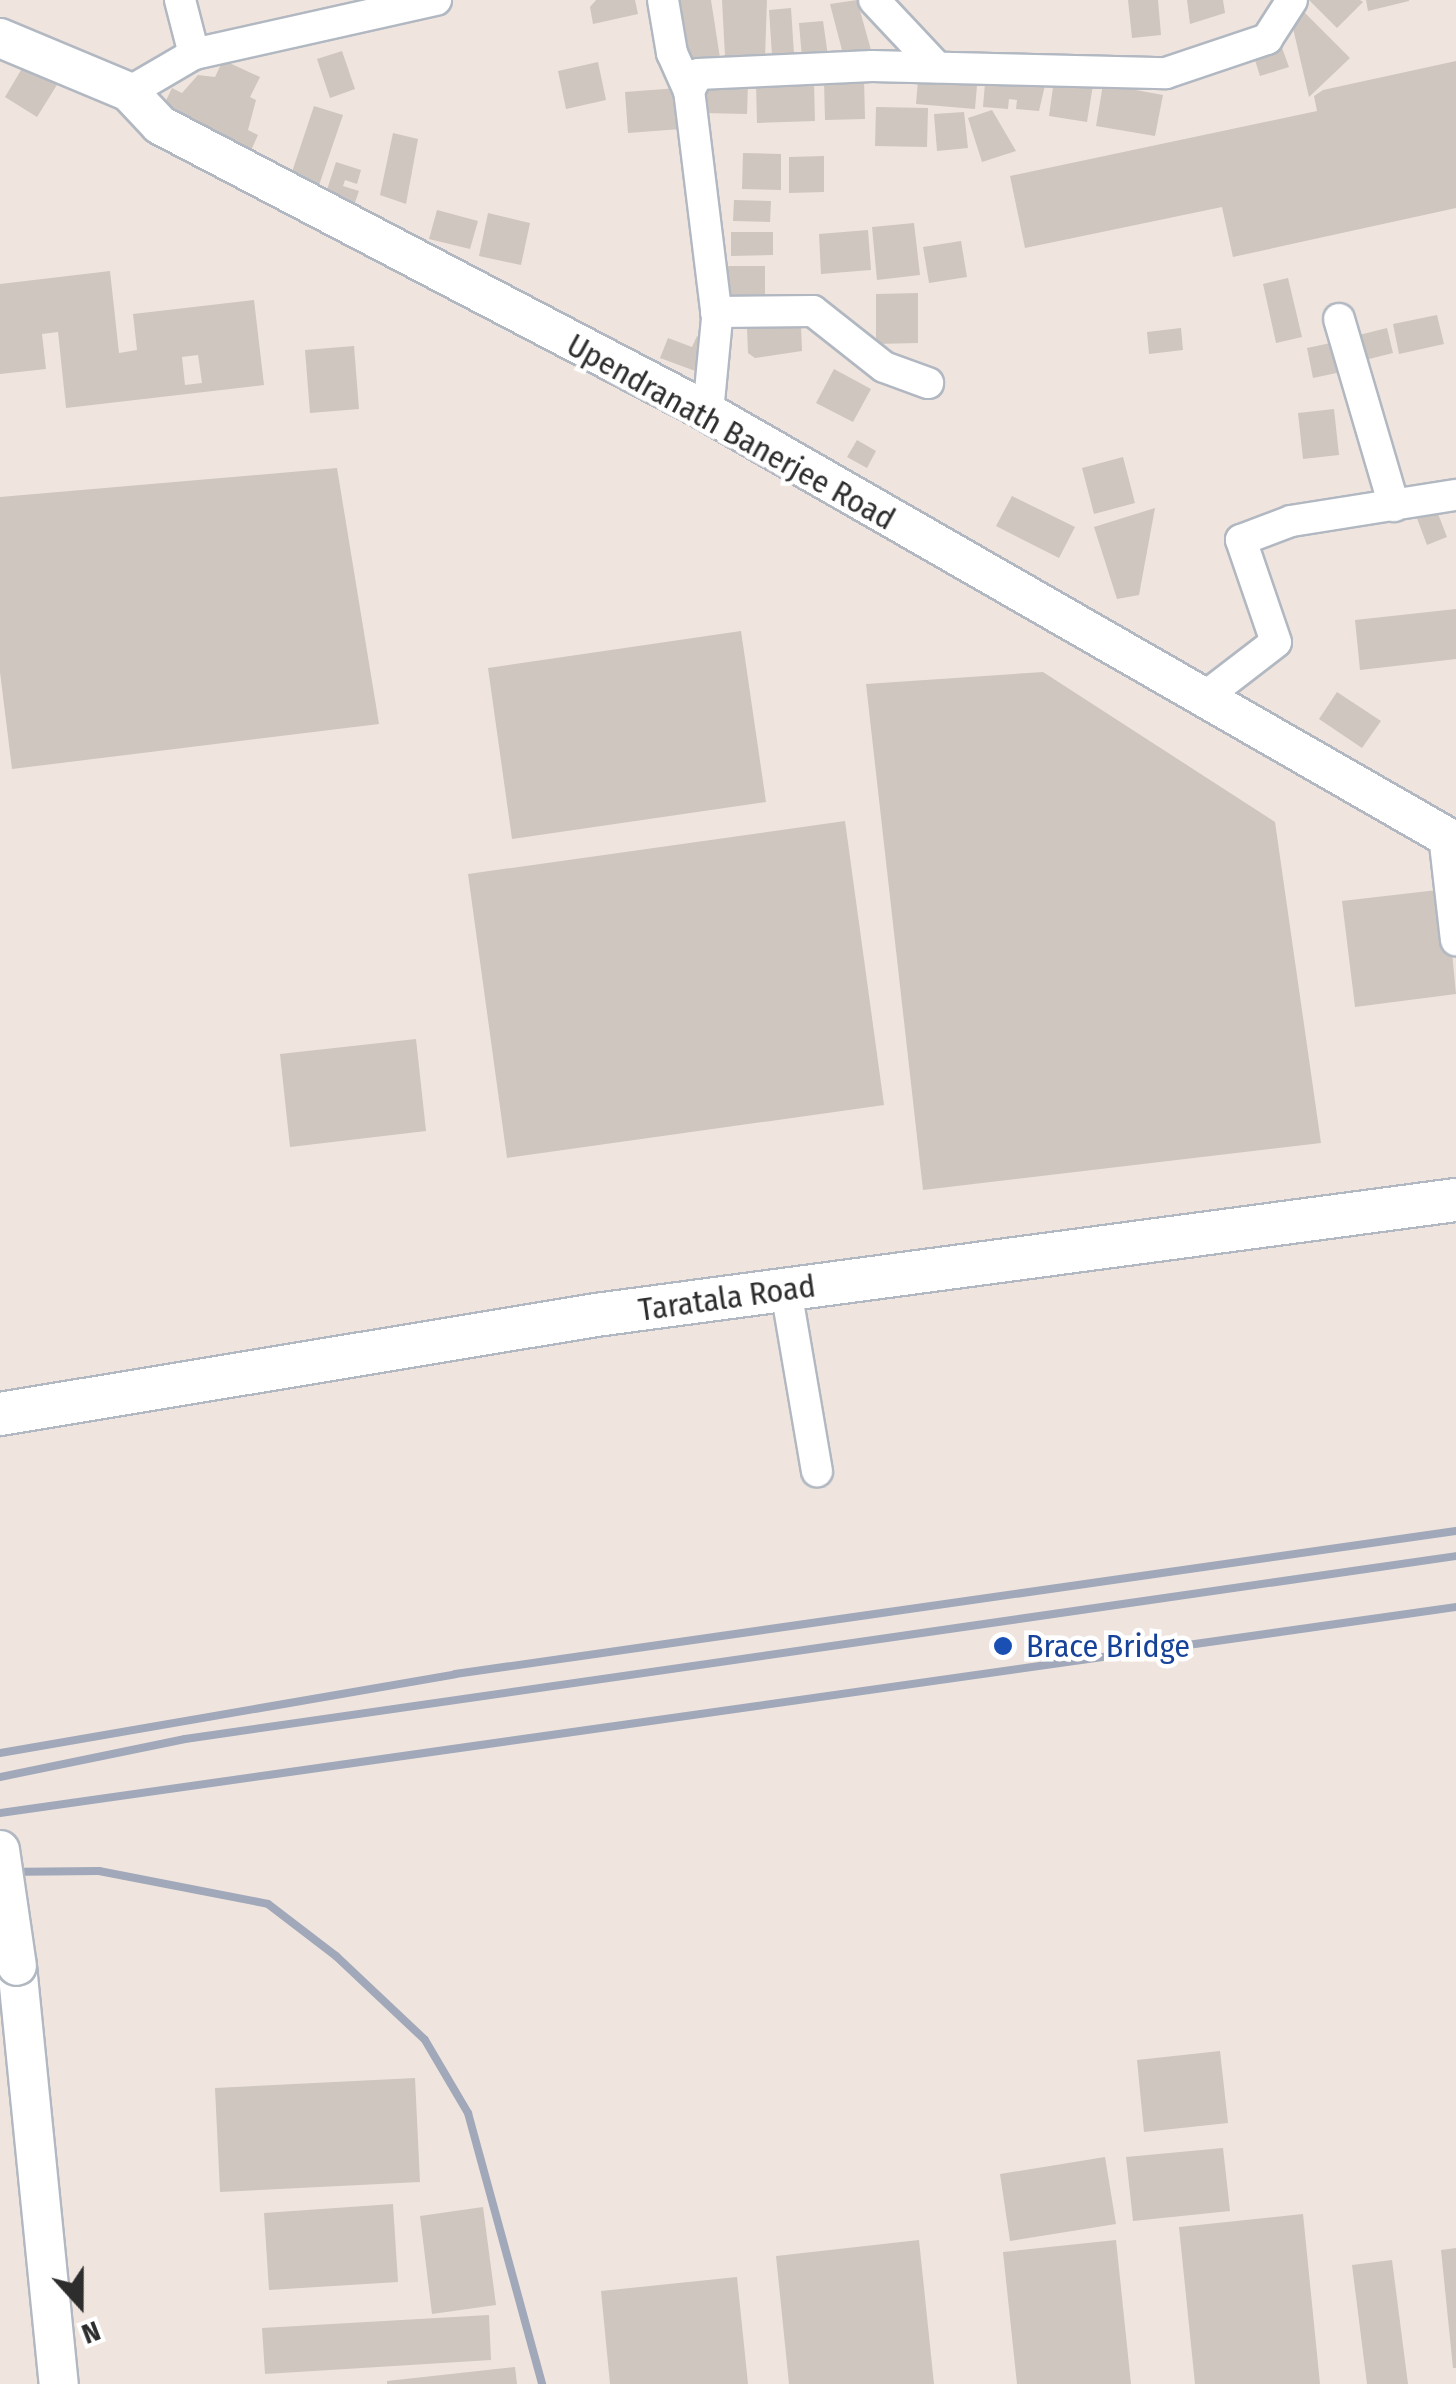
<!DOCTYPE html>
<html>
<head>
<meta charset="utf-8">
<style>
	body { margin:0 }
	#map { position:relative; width:1456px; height:2384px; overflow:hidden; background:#efe5de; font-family:"Fira Sans Condensed",sans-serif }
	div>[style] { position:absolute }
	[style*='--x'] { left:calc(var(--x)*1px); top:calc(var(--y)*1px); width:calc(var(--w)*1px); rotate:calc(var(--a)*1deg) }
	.building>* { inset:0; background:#cfc6bf }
	.roads { filter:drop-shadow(2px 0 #b2b8c1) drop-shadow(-2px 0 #b2b8c1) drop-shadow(0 2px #b2b8c1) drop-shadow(0 -2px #b2b8c1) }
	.minor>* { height:30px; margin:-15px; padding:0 15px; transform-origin:15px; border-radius:15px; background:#fff }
	.tertiary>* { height:38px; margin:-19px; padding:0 19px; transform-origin:19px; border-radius:19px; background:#fff }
	.secondary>* { height:42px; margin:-21px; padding:0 21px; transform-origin:21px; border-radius:21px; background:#fff }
	.rail>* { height:8px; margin:-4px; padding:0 4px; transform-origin:4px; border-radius:4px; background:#a0a8b9 }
	.bridges { filter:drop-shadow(2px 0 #b2b8c1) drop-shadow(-2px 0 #b2b8c1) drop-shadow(0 2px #b2b8c1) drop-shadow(0 -2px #b2b8c1) }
	.tertiary-bridge>* { height:38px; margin:-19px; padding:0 19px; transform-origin:19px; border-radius:19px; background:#fff }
	.dots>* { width:28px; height:28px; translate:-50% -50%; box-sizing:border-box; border:5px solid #fff; border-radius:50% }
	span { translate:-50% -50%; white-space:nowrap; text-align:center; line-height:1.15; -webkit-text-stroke:9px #fff; paint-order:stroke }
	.street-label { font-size:32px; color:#2d2d2d }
	.transit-label { font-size:32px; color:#164399 }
	.left { translate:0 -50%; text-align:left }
	.north { position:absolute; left:30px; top:2254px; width:100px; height:100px; -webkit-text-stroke:8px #fff; paint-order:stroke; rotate:159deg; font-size:28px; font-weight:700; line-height:40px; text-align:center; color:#2d2d2d }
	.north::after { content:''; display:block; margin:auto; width:35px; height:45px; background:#2d2d2d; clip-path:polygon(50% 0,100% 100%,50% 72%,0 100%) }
</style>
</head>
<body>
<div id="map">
	<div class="building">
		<i style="clip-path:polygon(596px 0,635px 0,638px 14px,593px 24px,590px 7px)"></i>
		<i style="clip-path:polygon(669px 0,711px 0,720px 58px,683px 64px)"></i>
		<i style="clip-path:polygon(722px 0,767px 0,765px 58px,725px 56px)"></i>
		<i style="clip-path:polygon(857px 0,871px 50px,843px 54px,830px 4px)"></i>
		<i style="clip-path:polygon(1128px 0,1158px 0,1161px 35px,1132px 38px)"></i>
		<i style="clip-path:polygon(1187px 0,1223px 0,1225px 13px,1190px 24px)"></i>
		<i style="clip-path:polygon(1309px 0,1360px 0,1363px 2px,1337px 28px)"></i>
		<i style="clip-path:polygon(1366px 0,1409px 0,1409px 1px,1368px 11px)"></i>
		<i style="clip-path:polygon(1296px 4px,1350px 58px,1309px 97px,1289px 11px)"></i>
		<i style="clip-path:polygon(791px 8px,794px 54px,772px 55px,769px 10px)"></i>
		<i style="clip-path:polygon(823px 21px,828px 56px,802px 58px,799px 23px)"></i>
		<i style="clip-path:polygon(1281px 45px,1289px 67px,1260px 76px,1253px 54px)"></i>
		<i style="clip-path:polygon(342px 51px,355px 89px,330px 98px,317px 59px)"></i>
		<i style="clip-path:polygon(27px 60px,60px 80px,37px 117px,5px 97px)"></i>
		<i style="clip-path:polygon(223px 60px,260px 77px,250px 97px,256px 100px,248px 130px,258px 135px,248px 157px,159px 115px,172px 88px,182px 93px,198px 75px,215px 77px)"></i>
		<i style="clip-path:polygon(1456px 61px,1456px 208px,1233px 257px,1222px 207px,1025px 248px,1010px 176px,1317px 111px,1314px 96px,1323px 90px)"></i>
		<i style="clip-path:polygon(598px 62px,606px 100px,566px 109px,558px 71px)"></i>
		<i style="clip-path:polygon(864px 79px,865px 119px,825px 120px,824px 81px)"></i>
		<i style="clip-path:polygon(918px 80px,977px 85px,975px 109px,916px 104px)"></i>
		<i style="clip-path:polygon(1054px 80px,1093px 85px,1087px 122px,1049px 116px)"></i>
		<i style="clip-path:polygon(1046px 81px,1039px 111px,1016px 109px,1017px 100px,1009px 99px,1008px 109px,983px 107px,985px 83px)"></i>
		<i style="clip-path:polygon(704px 82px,748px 82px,747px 114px,704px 113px)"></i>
		<i style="clip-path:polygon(814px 83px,815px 121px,757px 123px,756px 84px)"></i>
		<i style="clip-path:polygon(1103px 84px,1163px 95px,1155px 136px,1096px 126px)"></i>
		<i style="clip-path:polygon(678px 88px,681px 129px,628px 133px,625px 92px)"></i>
		<i style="clip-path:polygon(314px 106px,343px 115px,316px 194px,288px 184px)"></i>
		<i style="clip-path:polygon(876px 107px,928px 108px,927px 147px,875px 146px)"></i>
		<i style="clip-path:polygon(992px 110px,1016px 151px,982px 162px,968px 118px)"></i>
		<i style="clip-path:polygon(964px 112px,968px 148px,937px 151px,934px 114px)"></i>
		<i style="clip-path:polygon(393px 133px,418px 139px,406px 204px,380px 195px)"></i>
		<i style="clip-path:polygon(743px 153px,781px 154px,781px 190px,742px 189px)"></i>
		<i style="clip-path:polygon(824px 156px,824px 192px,789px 193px,789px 157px)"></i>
		<i style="clip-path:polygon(336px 162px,361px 170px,357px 184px,345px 180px,343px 186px,359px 191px,352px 211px,323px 202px)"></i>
		<i style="clip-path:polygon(734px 200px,771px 201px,770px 222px,733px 221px)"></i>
		<i style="clip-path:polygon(437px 210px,478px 221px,470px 249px,429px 239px)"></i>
		<i style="clip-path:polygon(488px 213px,530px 223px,521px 265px,479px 256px)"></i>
		<i style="clip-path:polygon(914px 223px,920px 275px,877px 280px,872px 227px)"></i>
		<i style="clip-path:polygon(868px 230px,871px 270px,821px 274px,819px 234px)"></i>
		<i style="clip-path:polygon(731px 232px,773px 232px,773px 255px,731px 256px)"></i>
		<i style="clip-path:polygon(961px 241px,967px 277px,929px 283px,923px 247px)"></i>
		<i style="clip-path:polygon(724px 266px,765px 266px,765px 305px,725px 306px)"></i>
		<i style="clip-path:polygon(evenodd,110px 271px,119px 353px,137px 350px,133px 314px,254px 300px,264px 385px,66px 408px,58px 332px,42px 334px,46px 369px,0 374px,0 284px,110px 271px,198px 355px,202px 383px,185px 385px,182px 357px,198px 355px)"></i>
		<i style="clip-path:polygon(1288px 278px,1302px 337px,1276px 343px,1263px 284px)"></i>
		<i style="clip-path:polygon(918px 293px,918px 343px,876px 344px,876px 294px)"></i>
		<i style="clip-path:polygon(1437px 315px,1444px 344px,1399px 354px,1393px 324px)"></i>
		<i style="clip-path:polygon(801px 325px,802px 351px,755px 358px,748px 353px,747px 328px)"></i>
		<i style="clip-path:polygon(1181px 328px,1183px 350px,1149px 354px,1147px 332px)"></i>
		<i style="clip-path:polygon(1387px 328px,1393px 353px,1357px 362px,1351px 337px)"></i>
		<i style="clip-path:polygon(697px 336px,711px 341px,698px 372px,660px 358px,668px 338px,692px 347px)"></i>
		<i style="clip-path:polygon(1340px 341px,1346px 371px,1313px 378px,1307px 348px)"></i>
		<i style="clip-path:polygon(354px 346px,359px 409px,310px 413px,305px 350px)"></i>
		<i style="clip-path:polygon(834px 369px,871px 389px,853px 422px,816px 403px)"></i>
		<i style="clip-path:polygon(1334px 409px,1339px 455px,1303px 459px,1298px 413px)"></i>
		<i style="clip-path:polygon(857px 440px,876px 451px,867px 468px,847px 457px)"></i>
		<i style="clip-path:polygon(1123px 457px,1135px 503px,1094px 514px,1082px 468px)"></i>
		<i style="clip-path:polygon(337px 468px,379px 724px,12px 769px,0 672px,0 497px)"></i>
		<i style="clip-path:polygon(1012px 496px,1075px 527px,1059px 558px,996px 526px)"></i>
		<i style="clip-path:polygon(1435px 506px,1447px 537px,1427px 545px,1415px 513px)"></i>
		<i style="clip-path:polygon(1155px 508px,1139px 595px,1117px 599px,1094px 527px)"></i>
		<i style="clip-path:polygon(1456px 609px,1456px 659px,1360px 670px,1355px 620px)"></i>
		<i style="clip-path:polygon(741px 631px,766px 802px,512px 839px,488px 668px)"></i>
		<i style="clip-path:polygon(1043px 672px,1275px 822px,1321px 1143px,923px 1190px,866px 684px)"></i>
		<i style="clip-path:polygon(1337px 692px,1381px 721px,1362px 748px,1319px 719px)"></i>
		<i style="clip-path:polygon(845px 821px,884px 1105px,507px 1158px,468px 874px)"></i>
		<i style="clip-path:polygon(1446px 889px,1456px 994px,1355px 1007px,1342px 901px)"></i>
		<i style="clip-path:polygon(416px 1039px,426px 1131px,290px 1147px,280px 1054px)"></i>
		<i style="clip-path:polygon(1220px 2051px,1228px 2123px,1144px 2132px,1137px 2060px)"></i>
		<i style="clip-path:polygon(415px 2078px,420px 2182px,220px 2192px,215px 2088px)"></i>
		<i style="clip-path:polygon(1223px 2148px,1230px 2211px,1133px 2221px,1126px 2157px)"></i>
		<i style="clip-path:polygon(1105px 2157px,1116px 2224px,1010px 2241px,1000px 2174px)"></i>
		<i style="clip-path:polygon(393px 2204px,398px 2282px,269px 2290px,264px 2213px)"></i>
		<i style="clip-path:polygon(483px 2207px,496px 2305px,432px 2314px,420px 2216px)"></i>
		<i style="clip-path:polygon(1303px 2214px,1320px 2384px,1195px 2384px,1179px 2227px)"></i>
		<i style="clip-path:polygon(919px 2240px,934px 2384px,789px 2384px,776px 2256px)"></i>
		<i style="clip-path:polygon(1116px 2240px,1131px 2384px,1017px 2384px,1003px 2252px)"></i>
		<i style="clip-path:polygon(1456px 2248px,1456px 2368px,1453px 2368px,1441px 2250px)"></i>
		<i style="clip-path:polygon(1392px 2260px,1408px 2384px,1367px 2384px,1352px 2265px)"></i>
		<i style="clip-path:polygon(737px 2277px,748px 2384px,610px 2384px,601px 2291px)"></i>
		<i style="clip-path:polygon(489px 2315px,491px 2360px,265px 2374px,262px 2328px)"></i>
		<i style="clip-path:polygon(515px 2367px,517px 2384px,387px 2384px,387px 2381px)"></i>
	</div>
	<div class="roads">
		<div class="minor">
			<i style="--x:180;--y:0;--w:56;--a:75.5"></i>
			<i style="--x:663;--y:0;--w:54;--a:80.4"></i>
			<i style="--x:672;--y:53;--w:42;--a:65.9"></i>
			<i style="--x:874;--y:0;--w:92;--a:46.8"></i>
			<i style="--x:129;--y:92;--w:75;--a:-30.3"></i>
			<i style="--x:194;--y:54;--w:248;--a:-12.6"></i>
			<i style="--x:716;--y:312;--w:97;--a:-0.6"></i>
			<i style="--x:813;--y:311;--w:90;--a:38.3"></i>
			<i style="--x:884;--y:367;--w:47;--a:20"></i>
			<i style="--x:1339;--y:319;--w:195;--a:73.6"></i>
			<i style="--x:708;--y:412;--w:94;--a:-84.5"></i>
			<i style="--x:717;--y:318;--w:229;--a:-97"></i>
			<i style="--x:689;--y:91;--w:19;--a:-62"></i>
			<i style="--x:698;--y:74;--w:174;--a:-2.6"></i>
			<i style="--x:872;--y:66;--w:294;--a:1.4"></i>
			<i style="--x:1166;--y:73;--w:107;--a:-18.6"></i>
			<i style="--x:1267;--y:39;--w:46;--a:-57.3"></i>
			<i style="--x:1206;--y:696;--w:88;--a:-37.6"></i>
			<i style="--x:1276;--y:642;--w:108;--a:-108.9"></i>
			<i style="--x:1241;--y:540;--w:53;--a:-20.8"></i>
			<i style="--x:1291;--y:521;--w:167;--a:-9"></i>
			<i style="--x:1444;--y:835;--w:106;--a:83.5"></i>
			<i style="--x:786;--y:1290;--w:184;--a:80.3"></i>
		</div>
		<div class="tertiary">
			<i style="--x:0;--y:38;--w:140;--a:22.7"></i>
			<i style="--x:129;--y:92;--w:45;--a:46.8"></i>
			<i style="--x:160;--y:125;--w:604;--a:27.63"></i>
			<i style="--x:695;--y:405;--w:878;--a:29.87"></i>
			<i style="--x:17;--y:1966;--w:420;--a:84.3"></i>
		</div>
		<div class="secondary">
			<i style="--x:0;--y:1414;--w:604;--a:-9.43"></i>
			<i style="--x:596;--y:1315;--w:868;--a:-7.62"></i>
		</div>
	</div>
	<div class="rail">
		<i style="--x:0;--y:1753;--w:462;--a:-9.8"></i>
		<i style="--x:455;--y:1674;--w:1011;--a:-8.13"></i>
		<i style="--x:0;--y:1777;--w:189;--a:-11.6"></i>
		<i style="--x:185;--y:1739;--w:1284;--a:-8.19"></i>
		<i style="--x:0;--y:1813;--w:1471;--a:-8.05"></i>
		<i style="--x:0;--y:1872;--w:99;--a:-0.6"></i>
		<i style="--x:99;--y:1871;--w:172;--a:11"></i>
		<i style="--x:268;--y:1904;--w:86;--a:37.4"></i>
		<i style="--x:336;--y:1956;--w:122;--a:43.3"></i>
		<i style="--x:425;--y:2040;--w:85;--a:59.5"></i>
		<i style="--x:468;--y:2113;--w:281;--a:74.7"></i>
	</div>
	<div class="bridges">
		<div class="tertiary-bridge">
			<i style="--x:0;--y:1850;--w:117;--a:81.7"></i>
		</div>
	</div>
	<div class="dots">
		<i style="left:1003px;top:1646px;background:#1a4fb4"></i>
	</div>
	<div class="street-label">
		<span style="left:731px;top:432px;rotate:29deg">Upendranath Banerjee Road</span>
		<span style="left:727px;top:1298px;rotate:-8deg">Taratala Road</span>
	</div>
	<div class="transit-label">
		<span class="left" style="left:1026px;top:1646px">Brace Bridge</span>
	</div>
	<div class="north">N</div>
</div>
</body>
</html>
